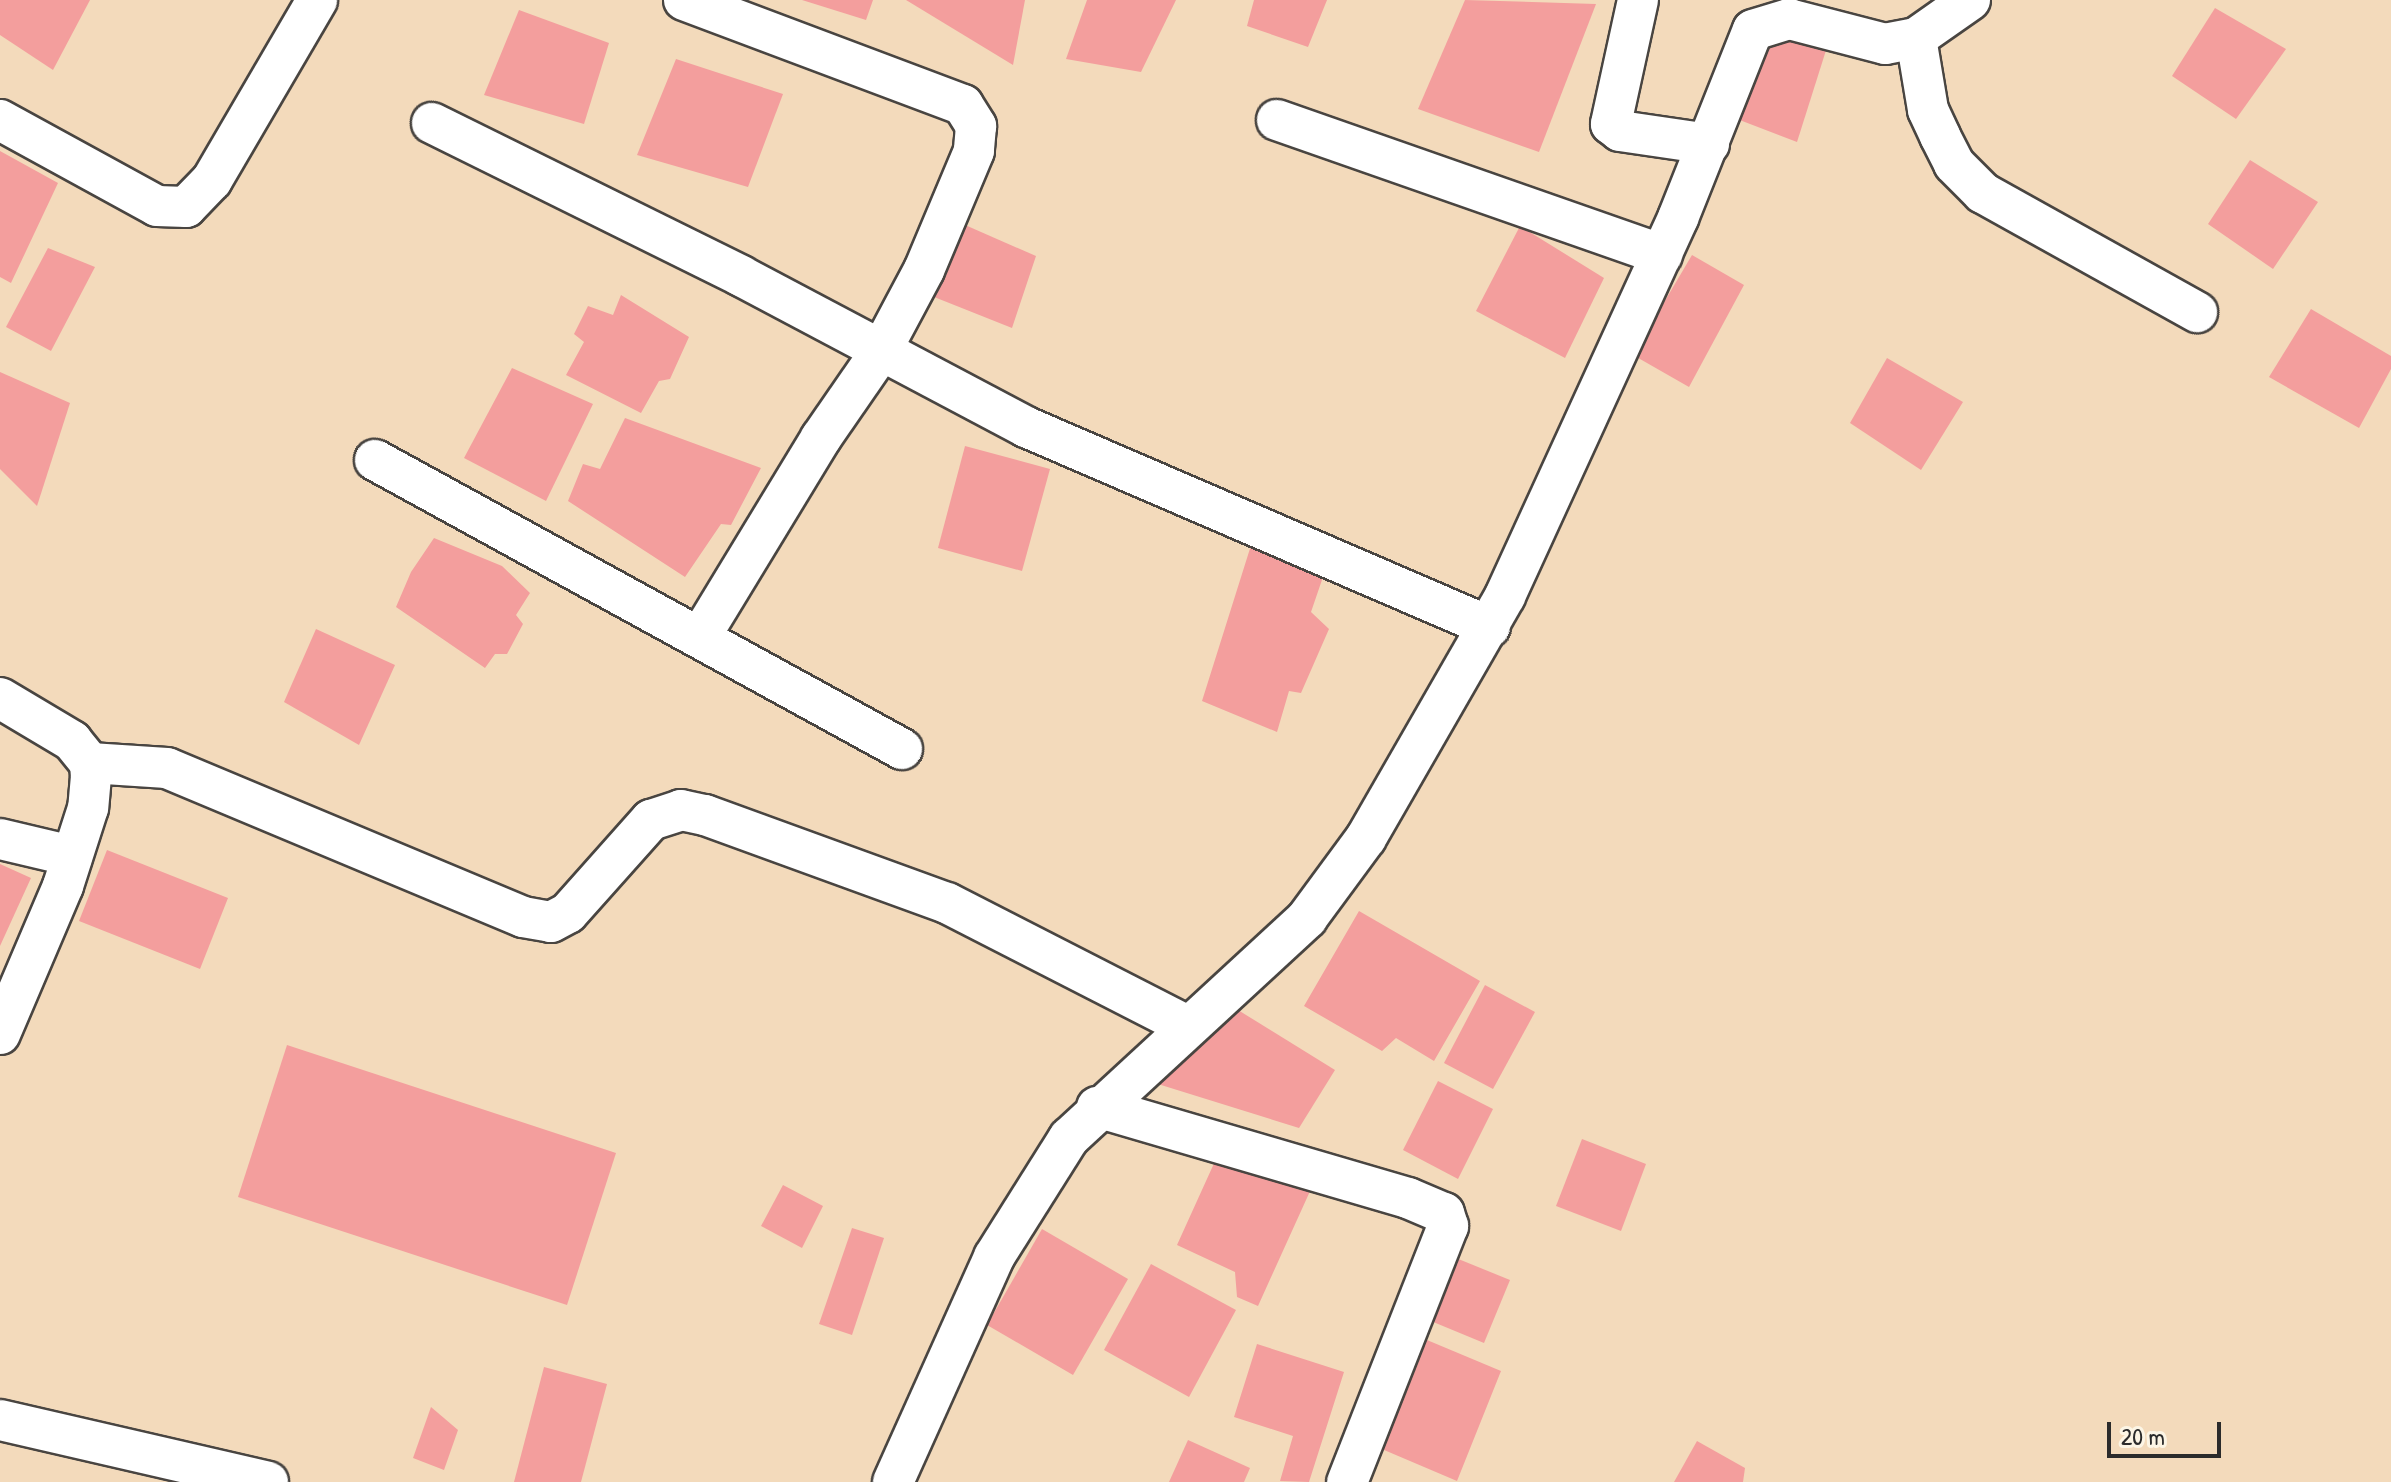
<!DOCTYPE html>
<html>
<head>
<meta charset="utf-8">
<style>
	body { margin:0 }
	#map { position:relative; width:2391px; height:1482px; overflow:hidden; background:#f3dabb; font-family:"Patrick Hand",sans-serif }
	div>[style] { position:absolute }
	[style*='--x'] { left:calc(var(--x)*1px); top:calc(var(--y)*1px); width:calc(var(--w)*1px); rotate:calc(var(--a)*1deg) }
	.building>* { inset:0; background:#f39e9d }
	.roads { filter:drop-shadow(2px 0 #494541) drop-shadow(-2px 0 #494541) drop-shadow(0 2px #494541) drop-shadow(0 -2px #494541) }
	.minor>* { height:40px; margin:-20px; padding:0 20px; transform-origin:20px; border-radius:20px; background:#fff }
	span { translate:-50% -50%; white-space:nowrap; text-align:center; line-height:1.15; -webkit-text-stroke:6px #fcf5e5; paint-order:stroke }
	.scale { position:absolute; left:2107px; top:1422px; width:114px; height:36px; box-sizing:border-box; border:4px solid #2b2b2b; border-top:0; padding-left:10px; font-size:24px; line-height:28px; white-space:nowrap; color:#2b2b2b; -webkit-text-stroke:6px #fcf5e5; paint-order:stroke }
</style>
</head>
<body>
<div id="map">
	<div class="building">
		<i style="clip-path:polygon(0 0,90px 0,53px 70px,0 35px)"></i>
		<i style="clip-path:polygon(802px 0,873px 0,866px 20px)"></i>
		<i style="clip-path:polygon(906px 0,1025px 0,1013px 65px)"></i>
		<i style="clip-path:polygon(1087px 0,1176px 0,1141px 72px,1066px 59px)"></i>
		<i style="clip-path:polygon(1254px 0,1327px 0,1308px 47px,1247px 26px)"></i>
		<i style="clip-path:polygon(1465px 0,1596px 4px,1539px 152px,1418px 109px)"></i>
		<i style="clip-path:polygon(2215px 8px,2286px 49px,2236px 119px,2172px 76px)"></i>
		<i style="clip-path:polygon(519px 10px,609px 43px,584px 124px,484px 95px)"></i>
		<i style="clip-path:polygon(1767px 22px,1828px 44px,1797px 142px,1737px 119px)"></i>
		<i style="clip-path:polygon(676px 59px,783px 94px,748px 187px,637px 155px)"></i>
		<i style="clip-path:polygon(0 151px,58px 183px,11px 283px,0 277px)"></i>
		<i style="clip-path:polygon(2250px 160px,2318px 202px,2273px 269px,2208px 224px)"></i>
		<i style="clip-path:polygon(956px 221px,1036px 256px,1012px 328px,914px 289px)"></i>
		<i style="clip-path:polygon(1520px 226px,1604px 278px,1565px 358px,1476px 311px)"></i>
		<i style="clip-path:polygon(48px 248px,95px 267px,51px 351px,6px 327px)"></i>
		<i style="clip-path:polygon(1692px 255px,1744px 285px,1689px 387px,1633px 355px)"></i>
		<i style="clip-path:polygon(621px 295px,689px 337px,670px 379px,659px 381px,641px 413px,566px 375px,584px 342px,574px 334px,588px 306px,613px 315px)"></i>
		<i style="clip-path:polygon(2311px 309px,2391px 356px,2391px 369px,2359px 428px,2269px 377px)"></i>
		<i style="clip-path:polygon(1887px 358px,1963px 402px,1921px 470px,1850px 423px)"></i>
		<i style="clip-path:polygon(512px 368px,593px 404px,546px 501px,464px 458px)"></i>
		<i style="clip-path:polygon(0 372px,70px 403px,37px 506px,0 469px)"></i>
		<i style="clip-path:polygon(625px 418px,761px 468px,731px 525px,721px 524px,685px 577px,568px 501px,583px 464px,600px 469px)"></i>
		<i style="clip-path:polygon(965px 446px,1050px 469px,1022px 571px,938px 548px)"></i>
		<i style="clip-path:polygon(434px 538px,502px 566px,530px 593px,516px 615px,523px 624px,507px 654px,495px 654px,485px 668px,396px 607px,411px 572px)"></i>
		<i style="clip-path:polygon(1253px 539px,1324px 574px,1311px 612px,1329px 629px,1301px 693px,1289px 691px,1277px 732px,1202px 701px)"></i>
		<i style="clip-path:polygon(316px 629px,395px 665px,359px 745px,284px 702px)"></i>
		<i style="clip-path:polygon(107px 850px,228px 898px,200px 969px,79px 921px)"></i>
		<i style="clip-path:polygon(0 864px,31px 878px,0 946px)"></i>
		<i style="clip-path:polygon(1359px 911px,1480px 981px,1434px 1061px,1396px 1038px,1382px 1051px,1304px 1006px)"></i>
		<i style="clip-path:polygon(1485px 985px,1535px 1012px,1493px 1089px,1444px 1063px)"></i>
		<i style="clip-path:polygon(1238px 1010px,1335px 1070px,1299px 1128px,1145px 1080px)"></i>
		<i style="clip-path:polygon(287px 1045px,616px 1153px,567px 1305px,238px 1197px)"></i>
		<i style="clip-path:polygon(1438px 1081px,1493px 1109px,1458px 1179px,1403px 1150px)"></i>
		<i style="clip-path:polygon(1582px 1139px,1646px 1164px,1621px 1231px,1556px 1206px)"></i>
		<i style="clip-path:polygon(1221px 1148px,1311px 1189px,1258px 1306px,1237px 1297px,1235px 1272px,1177px 1245px)"></i>
		<i style="clip-path:polygon(783px 1185px,823px 1206px,802px 1248px,761px 1226px)"></i>
		<i style="clip-path:polygon(852px 1228px,884px 1238px,852px 1335px,819px 1324px)"></i>
		<i style="clip-path:polygon(1042px 1229px,1128px 1279px,1073px 1375px,987px 1325px)"></i>
		<i style="clip-path:polygon(1451px 1256px,1510px 1280px,1484px 1343px,1426px 1319px)"></i>
		<i style="clip-path:polygon(1151px 1264px,1236px 1310px,1189px 1397px,1104px 1350px)"></i>
		<i style="clip-path:polygon(1415px 1335px,1501px 1371px,1457px 1481px,1370px 1444px)"></i>
		<i style="clip-path:polygon(1257px 1344px,1344px 1372px,1309px 1482px,1280px 1481px,1293px 1436px,1234px 1417px)"></i>
		<i style="clip-path:polygon(544px 1367px,607px 1384px,581px 1482px,514px 1482px)"></i>
		<i style="clip-path:polygon(431px 1407px,458px 1430px,444px 1470px,413px 1458px)"></i>
		<i style="clip-path:polygon(1188px 1440px,1250px 1468px,1244px 1482px,1169px 1482px)"></i>
		<i style="clip-path:polygon(1697px 1441px,1745px 1468px,1743px 1482px,1674px 1482px)"></i>
	</div>
	<div class="roads">
		<div class="minor">
			<i style="--x:684;--y:0;--w:298;--a:20.6"></i>
			<i style="--x:963;--y:105;--w:25;--a:58"></i>
			<i style="--x:976;--y:126;--w:25;--a:95"></i>
			<i style="--x:974;--y:151;--w:129;--a:112.8"></i>
			<i style="--x:924;--y:270;--w:92;--a:118"></i>
			<i style="--x:881;--y:351;--w:106;--a:124.6"></i>
			<i style="--x:821;--y:438;--w:233;--a:121.3"></i>
			<i style="--x:1638;--y:0;--w:127;--a:102.3"></i>
			<i style="--x:1611;--y:124;--w:11;--a:38"></i>
			<i style="--x:1620;--y:131;--w:90;--a:8.3"></i>
			<i style="--x:1916;--y:38;--w:73;--a:80.5"></i>
			<i style="--x:1928;--y:110;--w:29;--a:65"></i>
			<i style="--x:1940;--y:136;--w:31;--a:63"></i>
			<i style="--x:1954;--y:164;--w:41;--a:45"></i>
			<i style="--x:1983;--y:193;--w:245;--a:29.1"></i>
			<i style="--x:0;--y:120;--w:179;--a:28.7"></i>
			<i style="--x:157;--y:206;--w:29;--a:2"></i>
			<i style="--x:186;--y:207;--w:37;--a:-46"></i>
			<i style="--x:212;--y:180;--w:208;--a:-59.7"></i>
			<i style="--x:1277;--y:120;--w:408;--a:19.3"></i>
			<i style="--x:432;--y:123;--w:345;--a:26.3"></i>
			<i style="--x:741;--y:276;--w:323;--a:27.9"></i>
			<i style="--x:1026;--y:427;--w:505;--a:23.32"></i>
			<i style="--x:375;--y:460;--w:601;--a:28.74"></i>
			<i style="--x:0;--y:698;--w:84;--a:30.8"></i>
			<i style="--x:72;--y:741;--w:28;--a:51"></i>
			<i style="--x:90;--y:763;--w:13;--a:86"></i>
			<i style="--x:91;--y:776;--w:32;--a:95"></i>
			<i style="--x:88;--y:808;--w:82;--a:107.8"></i>
			<i style="--x:63;--y:886;--w:161;--a:113.1"></i>
			<i style="--x:90;--y:763;--w:77;--a:3.7"></i>
			<i style="--x:167;--y:768;--w:386;--a:22.7"></i>
			<i style="--x:523;--y:917;--w:28;--a:10"></i>
			<i style="--x:551;--y:922;--w:19;--a:-28"></i>
			<i style="--x:568;--y:913;--w:125;--a:-48.3"></i>
			<i style="--x:651;--y:820;--w:32;--a:-18"></i>
			<i style="--x:681;--y:810;--w:25;--a:12"></i>
			<i style="--x:705;--y:815;--w:258;--a:20"></i>
			<i style="--x:947;--y:903;--w:270;--a:27.1"></i>
			<i style="--x:0;--y:839;--w:74;--a:13.3"></i>
			<i style="--x:1097;--y:1107;--w:324;--a:16.3"></i>
			<i style="--x:1408;--y:1198;--w:39;--a:23"></i>
			<i style="--x:1444;--y:1213;--w:14;--a:73"></i>
			<i style="--x:1448;--y:1226;--w:275;--a:111.5"></i>
			<i style="--x:0;--y:1420;--w:275;--a:13"></i>
			<i style="--x:893;--y:1482;--w:247;--a:-65.8"></i>
			<i style="--x:994;--y:1257;--w:141;--a:-57.8"></i>
			<i style="--x:1069;--y:1138;--w:324;--a:-42.7"></i>
			<i style="--x:1307;--y:918;--w:99;--a:-53.6"></i>
			<i style="--x:1366;--y:838;--w:279;--a:-60.1"></i>
			<i style="--x:1505;--y:596;--w:416;--a:-65.4"></i>
			<i style="--x:1678;--y:218;--w:202;--a:-68.3"></i>
			<i style="--x:1753;--y:30;--w:38;--a:-17"></i>
			<i style="--x:1789;--y:19;--w:99;--a:14.6"></i>
			<i style="--x:1885;--y:44;--w:32;--a:-11"></i>
			<i style="--x:1916;--y:38;--w:66;--a:-35.1"></i>
		</div>
	</div>
	<div class="scale">20 m</div>
</div>
</body>
</html>
